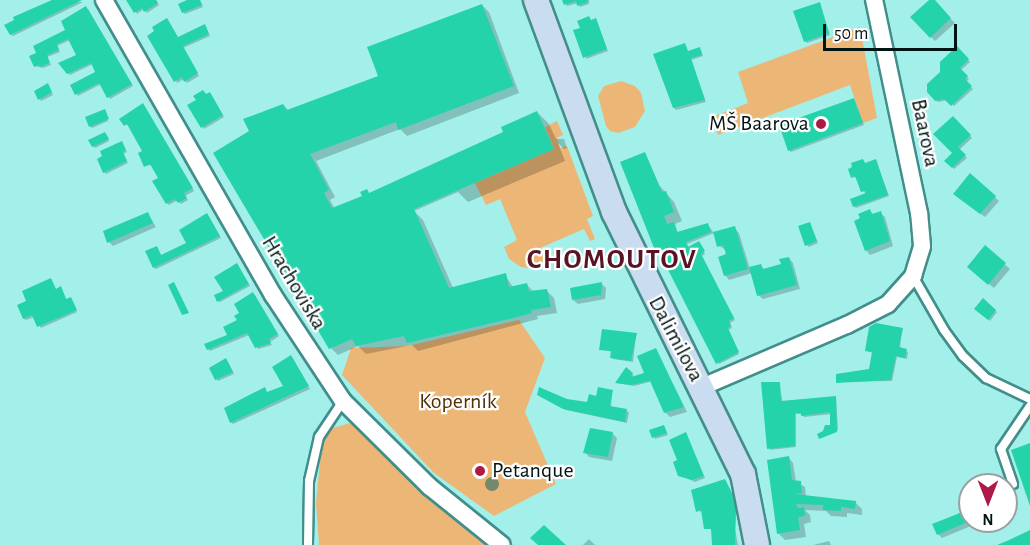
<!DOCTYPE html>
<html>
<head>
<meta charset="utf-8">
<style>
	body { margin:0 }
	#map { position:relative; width:1030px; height:545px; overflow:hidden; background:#a3f0eb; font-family:"Alegreya Sans",sans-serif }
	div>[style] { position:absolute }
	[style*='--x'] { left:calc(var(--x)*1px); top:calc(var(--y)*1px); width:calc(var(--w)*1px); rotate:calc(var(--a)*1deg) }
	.green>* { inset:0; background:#ecb776 }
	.shadow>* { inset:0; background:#0003 }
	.building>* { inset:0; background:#25d3aa }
	.roads { filter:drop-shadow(2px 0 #418e8a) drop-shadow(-2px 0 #418e8a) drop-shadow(0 2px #418e8a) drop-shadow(0 -2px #418e8a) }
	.service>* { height:8px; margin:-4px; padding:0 4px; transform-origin:4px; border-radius:4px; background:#fff }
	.minor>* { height:16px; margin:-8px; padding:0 8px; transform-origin:8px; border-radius:8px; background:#fff }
	.secondary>* { height:24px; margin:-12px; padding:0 12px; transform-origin:12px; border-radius:12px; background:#cadcef }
	.trees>* { width:14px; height:14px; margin:-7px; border-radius:50%; background:#75886c }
	.dots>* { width:16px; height:16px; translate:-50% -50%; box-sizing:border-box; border:3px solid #fff; border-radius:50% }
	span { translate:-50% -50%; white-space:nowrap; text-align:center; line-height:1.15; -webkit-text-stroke:4.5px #fff; paint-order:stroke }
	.poi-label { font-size:22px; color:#001413 }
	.right { translate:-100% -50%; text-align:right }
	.left { translate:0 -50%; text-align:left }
	.street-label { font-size:22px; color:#001413 }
	.park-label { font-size:22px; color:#4f3205 }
	.district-label { font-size:28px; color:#591424; font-weight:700; letter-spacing:1.5px }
	.north { position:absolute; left:958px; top:473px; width:60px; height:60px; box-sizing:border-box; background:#fff; border:2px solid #99a1a1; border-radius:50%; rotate:180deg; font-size:16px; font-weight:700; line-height:24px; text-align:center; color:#001413 }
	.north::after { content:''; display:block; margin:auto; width:21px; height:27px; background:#ad1a45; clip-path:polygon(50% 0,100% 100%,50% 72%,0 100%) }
	.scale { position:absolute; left:823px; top:24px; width:134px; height:27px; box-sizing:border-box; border:3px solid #001413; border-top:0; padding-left:8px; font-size:18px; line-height:21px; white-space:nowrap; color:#001413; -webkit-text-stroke:4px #fff; paint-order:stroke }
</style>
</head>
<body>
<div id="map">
	<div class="green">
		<i style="clip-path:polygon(860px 27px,877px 118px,863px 123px,850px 85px,718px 135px,712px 117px,748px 103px,738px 72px)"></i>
		<i style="clip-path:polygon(621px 81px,635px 86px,641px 93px,645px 111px,635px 127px,618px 133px,610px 131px,606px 126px,598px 96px,604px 86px)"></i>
		<i style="clip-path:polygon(557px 121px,563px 135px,557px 138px,560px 148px,567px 146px,593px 216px,587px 219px,595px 239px,590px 241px,584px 229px,540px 248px,545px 261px,529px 268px,521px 267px,509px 259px,504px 247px,517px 240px,500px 199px,486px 205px,475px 183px,554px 149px,545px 127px)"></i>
		<i style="clip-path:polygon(519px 320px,545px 358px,525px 412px,556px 484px,494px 516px,434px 473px,342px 375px,351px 348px,408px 346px)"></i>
		<i style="clip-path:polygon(350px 423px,364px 429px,490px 545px,319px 545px,316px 503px,321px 451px,329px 429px)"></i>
	</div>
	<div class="shadow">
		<i style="clip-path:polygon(52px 0,83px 2px,13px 36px,11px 35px)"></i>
		<i style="clip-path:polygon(128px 0,156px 0,159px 5px,147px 13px,144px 9px,137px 14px)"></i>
		<i style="clip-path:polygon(191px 0,200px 0,203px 7px,185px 14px,183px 12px)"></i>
		<i style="clip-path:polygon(564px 0,589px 0,589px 4px,580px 7px,578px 3px,567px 6px)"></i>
		<i style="clip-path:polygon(931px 0,955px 23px,935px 41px,912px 17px)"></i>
		<i style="clip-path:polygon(819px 3px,830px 35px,807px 43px,805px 41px)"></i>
		<i style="clip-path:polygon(482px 5px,489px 12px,519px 93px,407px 136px,400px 129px,316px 161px,335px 197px,330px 200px,335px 209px,364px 197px,367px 190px,369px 194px,505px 133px,537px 112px,549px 124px,556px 139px,564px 139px,567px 148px,564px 149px,558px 143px,565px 161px,468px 202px,458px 192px,414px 211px,423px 220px,454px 290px,505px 275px,513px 287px,526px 284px,534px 292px,547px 291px,554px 298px,557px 313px,537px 316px,538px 319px,418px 351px,412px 345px,366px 354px,358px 346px,338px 355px,331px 348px,251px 131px,283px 105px,289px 111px,380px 77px)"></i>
		<i style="clip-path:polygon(88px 9px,133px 86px,110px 99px,101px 84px,78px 96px,77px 94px,97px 72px,93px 64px,70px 75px,68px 73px,78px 55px,70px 40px,57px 46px,60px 52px,47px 57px,51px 65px,43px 68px,35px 66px)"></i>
		<i style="clip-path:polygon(596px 19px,608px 51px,586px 59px,591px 21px)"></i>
		<i style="clip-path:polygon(205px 25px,210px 36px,183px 48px,199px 76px,187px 83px,184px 79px,177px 83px,157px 31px,178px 39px)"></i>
		<i style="clip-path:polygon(684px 44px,688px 52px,699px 49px,701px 50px,703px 56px,691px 60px,706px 102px,676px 110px,674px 108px)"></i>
		<i style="clip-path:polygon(957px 48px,970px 62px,961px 70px,969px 79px,966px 82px,973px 89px,954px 106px,948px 100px,938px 102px,928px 91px)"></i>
		<i style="clip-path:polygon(49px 87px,53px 95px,41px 101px,40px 99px)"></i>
		<i style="clip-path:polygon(206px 95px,211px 95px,224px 117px,204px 129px,189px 105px)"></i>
		<i style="clip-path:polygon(855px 101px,864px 125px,791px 152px,789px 150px)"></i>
		<i style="clip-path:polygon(145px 107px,194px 191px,185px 196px,188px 200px,181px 204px,178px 200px,169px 205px,167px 203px,160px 178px,152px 165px,145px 166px,144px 151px,129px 125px,125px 125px)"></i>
		<i style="clip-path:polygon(104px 111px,108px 121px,92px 128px,90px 126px)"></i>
		<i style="clip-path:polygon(953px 118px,972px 138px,959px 150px,967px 158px,954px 169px,946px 161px,954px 154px)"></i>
		<i style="clip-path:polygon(106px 135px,109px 141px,95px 148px,93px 146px)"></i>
		<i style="clip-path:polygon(123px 145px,127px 152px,123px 154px,128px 163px,106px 174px,104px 172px)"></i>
		<i style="clip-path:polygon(645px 154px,659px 185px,674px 202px,682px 221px,675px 224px,678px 233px,708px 225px,714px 233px,687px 244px,689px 248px,700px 245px,705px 254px,702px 256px,735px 320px,730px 323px,732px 328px,728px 330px,739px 354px,719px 364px,661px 254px,658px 252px)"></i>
		<i style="clip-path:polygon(863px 160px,865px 164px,877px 163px,889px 196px,856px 208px,854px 206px,866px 195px,857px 178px,852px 177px)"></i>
		<i style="clip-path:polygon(995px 197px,999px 201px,985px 217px,959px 198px)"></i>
		<i style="clip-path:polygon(870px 211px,874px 215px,880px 213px,885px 217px,893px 246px,870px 255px,866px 250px)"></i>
		<i style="clip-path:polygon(148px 214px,156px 227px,113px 246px,109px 242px)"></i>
		<i style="clip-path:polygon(209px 217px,221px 238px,156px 269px,154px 268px,147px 252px,157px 247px,162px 257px,189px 244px)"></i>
		<i style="clip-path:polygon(810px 224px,818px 243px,809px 247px,807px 245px)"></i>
		<i style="clip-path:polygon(734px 228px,739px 233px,750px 269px,761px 266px,765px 270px,783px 265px,789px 258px,793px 263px,800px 289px,763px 299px,758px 295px,752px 273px,729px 280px,725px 275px,726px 250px,719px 246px)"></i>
		<i style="clip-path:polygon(985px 247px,1010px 269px,994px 288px,973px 271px)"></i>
		<i style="clip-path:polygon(238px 267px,250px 286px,220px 302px,218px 301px)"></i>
		<i style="clip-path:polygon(601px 283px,606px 288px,605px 299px,578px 304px,573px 300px)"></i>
		<i style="clip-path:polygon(56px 290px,62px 290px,67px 301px,72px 301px,77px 312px,41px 328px,34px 317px,26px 320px,24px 319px,19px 306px)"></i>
		<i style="clip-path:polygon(255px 295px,279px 336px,270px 342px,272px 345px,258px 349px,249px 335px,210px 351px,208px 349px,229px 335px,241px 313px)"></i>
		<i style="clip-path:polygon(983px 300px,997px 312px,990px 321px,976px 309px)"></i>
		<i style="clip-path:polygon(902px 329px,900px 349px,908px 352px,907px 359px,897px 357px,892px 381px,837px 382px,870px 370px,873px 353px,867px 351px)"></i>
		<i style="clip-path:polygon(636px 335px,633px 362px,613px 359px,612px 352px,601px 349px)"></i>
		<i style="clip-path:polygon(293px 359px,310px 389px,233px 424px,231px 422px,267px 393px,285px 386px)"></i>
		<i style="clip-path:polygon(228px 362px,234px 374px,218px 381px,216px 379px)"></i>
		<i style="clip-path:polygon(632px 374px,635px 377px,653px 381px,634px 386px,617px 383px)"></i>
		<i style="clip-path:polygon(673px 384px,687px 412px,670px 417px,665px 412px)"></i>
		<i style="clip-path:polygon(779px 384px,783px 403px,836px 397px,838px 430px,820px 437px,832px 426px,832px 414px,804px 417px,802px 414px,796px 414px,796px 447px,770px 450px)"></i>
		<i style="clip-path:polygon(612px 391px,611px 407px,629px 412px,627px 423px,566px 410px,541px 396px,588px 404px)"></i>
		<i style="clip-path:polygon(664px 426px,668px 435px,655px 439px,651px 431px)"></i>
		<i style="clip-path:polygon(612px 433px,617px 438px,612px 461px,589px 457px,585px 452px)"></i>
		<i style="clip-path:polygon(686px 434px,705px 478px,695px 482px,679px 475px,679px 461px)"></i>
		<i style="clip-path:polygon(789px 458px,793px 463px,796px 482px,805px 487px,806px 497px,855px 502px,862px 509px,862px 515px,847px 513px,847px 517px,831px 516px,826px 511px,805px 510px,810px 515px,811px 522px,804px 524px,806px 537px,785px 540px,778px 533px)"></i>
		<i style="clip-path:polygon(726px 482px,737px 504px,735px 529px,738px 545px,713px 545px,713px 530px,706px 528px,703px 512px,698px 511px)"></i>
		<i style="clip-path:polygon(970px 510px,970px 521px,983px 521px,942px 538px,938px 534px)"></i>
		<i style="clip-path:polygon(589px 539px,595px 545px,583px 545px)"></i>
		<i style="clip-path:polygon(829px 541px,831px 545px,813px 545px)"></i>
	</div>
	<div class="building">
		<i style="clip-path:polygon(52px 0,82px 0,10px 35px,4px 25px,14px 20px,13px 17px)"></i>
		<i style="clip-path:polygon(126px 0,156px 0,158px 3px,144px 12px,142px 8px,134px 13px)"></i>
		<i style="clip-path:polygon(187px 0,200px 0,202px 5px,182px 13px,178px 4px)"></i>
		<i style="clip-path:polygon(562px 0,587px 0,588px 2px,577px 6px,576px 1px,564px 5px)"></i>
		<i style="clip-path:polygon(929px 0,935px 0,951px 18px,930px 38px,910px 17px)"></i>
		<i style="clip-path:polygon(820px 2px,829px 33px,804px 42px,793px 11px)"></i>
		<i style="clip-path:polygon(482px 4px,514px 86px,398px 130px,396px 122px,310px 154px,329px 190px,324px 193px,332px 208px,362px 196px,360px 192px,367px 189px,369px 193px,503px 132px,501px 127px,537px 111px,554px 149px,414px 209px,449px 288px,506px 273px,509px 287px,527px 283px,529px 291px,547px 289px,551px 307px,531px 310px,532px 313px,509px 319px,407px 343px,404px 336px,356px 346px,352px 339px,329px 349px,213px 153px,249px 131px,243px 119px,283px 104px,287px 110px,378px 76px,367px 47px)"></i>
		<i style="clip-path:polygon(86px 6px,132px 84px,107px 98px,99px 83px,75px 95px,70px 85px,95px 72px,91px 63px,67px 74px,58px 63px,76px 55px,68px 39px,57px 44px,59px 50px,47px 55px,50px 63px,40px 67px,39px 65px,34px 67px,29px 56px,36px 53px,33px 46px,65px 30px,61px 21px)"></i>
		<i style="clip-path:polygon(589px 16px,591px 20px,596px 18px,607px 49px,583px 58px,573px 30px,580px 28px,577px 21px)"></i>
		<i style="clip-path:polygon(167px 18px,178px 37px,205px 24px,209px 34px,183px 46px,198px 73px,184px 82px,182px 77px,174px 82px,147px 36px,154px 31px,152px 27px)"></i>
		<i style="clip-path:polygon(685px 43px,688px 51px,700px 47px,702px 55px,691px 58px,705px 100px,673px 108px,653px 54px)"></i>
		<i style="clip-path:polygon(957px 46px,969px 59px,960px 68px,968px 76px,965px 79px,972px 86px,951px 106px,944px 99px,935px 101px,927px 92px,927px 84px,940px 72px,940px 62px)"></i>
		<i style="clip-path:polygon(48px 83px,52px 92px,38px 100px,34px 91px)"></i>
		<i style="clip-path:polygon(203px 90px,206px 94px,210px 92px,223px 115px,201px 128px,187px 105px,196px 100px,193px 96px)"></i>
		<i style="clip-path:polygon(854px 98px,863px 123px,788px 151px,779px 125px)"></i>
		<i style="clip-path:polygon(143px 103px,193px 188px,184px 193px,187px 198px,178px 203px,175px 199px,166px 204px,152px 181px,158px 178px,150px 164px,144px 167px,138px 153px,142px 151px,127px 124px,124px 126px,119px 119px)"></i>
		<i style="clip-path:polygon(105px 109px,109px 119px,89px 127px,85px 117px)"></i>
		<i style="clip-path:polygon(953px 116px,971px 135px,958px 147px,966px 155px,952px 168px,944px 161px,952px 153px,933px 134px)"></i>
		<i style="clip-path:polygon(105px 132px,109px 139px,92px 147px,88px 140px)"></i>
		<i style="clip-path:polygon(122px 141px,126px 150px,123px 152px,127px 161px,103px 173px,97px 159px,102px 156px,100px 151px)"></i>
		<i style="clip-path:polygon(645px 152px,662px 192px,666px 191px,674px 212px,664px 216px,667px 224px,674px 222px,677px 232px,708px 223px,711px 232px,686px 242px,688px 247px,699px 241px,705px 251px,701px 254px,734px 318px,729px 321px,731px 326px,728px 328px,739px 352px,716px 364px,659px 252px,656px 253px,620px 162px)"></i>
		<i style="clip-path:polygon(863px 159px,865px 163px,876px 159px,888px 195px,853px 207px,850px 199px,866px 193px,865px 191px,861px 192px,855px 176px,851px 178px,848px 169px,852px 167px,851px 163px)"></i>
		<i style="clip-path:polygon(970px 173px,996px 196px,980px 214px,953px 194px)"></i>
		<i style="clip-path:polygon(870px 209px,872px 214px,881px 211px,890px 241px,865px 251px,854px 221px,860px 218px,858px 214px)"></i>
		<i style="clip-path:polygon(148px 212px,153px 223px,107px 243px,103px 231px)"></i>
		<i style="clip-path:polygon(207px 213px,220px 236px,153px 268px,145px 251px,157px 246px,161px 255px,186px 243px,179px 230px)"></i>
		<i style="clip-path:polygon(810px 222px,817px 241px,805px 246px,798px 226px)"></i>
		<i style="clip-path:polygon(735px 226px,748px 269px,724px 276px,718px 257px,726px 254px,723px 245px,717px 247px,713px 232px)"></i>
		<i style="clip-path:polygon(985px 245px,1006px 263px,988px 285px,967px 267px)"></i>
		<i style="clip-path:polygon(789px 257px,797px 285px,757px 296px,749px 267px,761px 264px,763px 269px,781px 264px,779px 259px)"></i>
		<i style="clip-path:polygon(237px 263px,249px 284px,217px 302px,214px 295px,223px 291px,214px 277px)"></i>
		<i style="clip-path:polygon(51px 278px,56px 289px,61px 286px,66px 299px,71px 297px,77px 310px,37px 327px,32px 315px,23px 319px,17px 305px,26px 301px,22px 291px)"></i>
		<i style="clip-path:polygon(174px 282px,189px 313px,182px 315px,168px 285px)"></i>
		<i style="clip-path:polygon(602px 282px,601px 295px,572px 300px,570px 288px)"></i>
		<i style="clip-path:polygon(253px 292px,278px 334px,269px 339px,271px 343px,255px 348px,247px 333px,207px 350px,204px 344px,227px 335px,223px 327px,237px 320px,234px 316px,239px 313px,234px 304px)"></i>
		<i style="clip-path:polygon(983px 298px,996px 310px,988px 320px,974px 309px)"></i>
		<i style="clip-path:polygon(876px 323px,903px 328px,899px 347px,907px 349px,905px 358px,896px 356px,891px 380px,836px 383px,836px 374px,869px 369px,872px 352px,865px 351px,869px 327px)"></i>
		<i style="clip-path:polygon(602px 329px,637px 333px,631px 361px,610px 358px,611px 351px,599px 350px)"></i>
		<i style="clip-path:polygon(656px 348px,684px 407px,664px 413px,650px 381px,631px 385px,615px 383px,626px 367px,633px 373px,631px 377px,644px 373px,637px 356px)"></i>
		<i style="clip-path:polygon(291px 355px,309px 386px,230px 423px,224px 408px,265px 387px,267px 392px,283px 386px,272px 367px)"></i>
		<i style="clip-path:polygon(226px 358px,233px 372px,215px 380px,209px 368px)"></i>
		<i style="clip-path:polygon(761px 382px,780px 382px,781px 401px,836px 396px,837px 432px,819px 439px,817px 434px,823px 431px,825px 425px,830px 425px,830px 412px,801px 416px,801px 413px,795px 413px,795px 446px,767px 449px)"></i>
		<i style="clip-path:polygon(539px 387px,567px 399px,587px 402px,589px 394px,596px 396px,598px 387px,613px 390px,610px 406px,627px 409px,625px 422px,563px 409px,537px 395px)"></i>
		<i style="clip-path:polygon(664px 425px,667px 433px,652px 438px,649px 430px)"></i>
		<i style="clip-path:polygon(590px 428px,613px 432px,608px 457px,583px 453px)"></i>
		<i style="clip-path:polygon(686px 432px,704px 476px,692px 480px,678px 476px,673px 462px,677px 460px,669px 440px)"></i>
		<i style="clip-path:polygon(1030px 443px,1030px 506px,1011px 450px)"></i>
		<i style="clip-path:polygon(789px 456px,792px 480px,801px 481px,802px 493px,795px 494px,856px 501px,855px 509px,841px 507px,841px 511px,823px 510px,823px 505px,796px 504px,798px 508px,804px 507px,805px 516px,798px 517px,800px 530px,777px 534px,767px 460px)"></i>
		<i style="clip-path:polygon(725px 479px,736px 501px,735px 545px,712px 545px,711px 529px,704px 529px,701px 510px,696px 512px,691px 490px)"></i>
		<i style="clip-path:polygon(970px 509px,970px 521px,937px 535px,932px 524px)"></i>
		<i style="clip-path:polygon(544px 525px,566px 545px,538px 545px,530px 538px)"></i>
		<i style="clip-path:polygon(1030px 530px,1030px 545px,997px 545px,1009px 540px)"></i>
	</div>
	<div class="roads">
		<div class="service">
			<i style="--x:913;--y:276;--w:62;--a:60.1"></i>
			<i style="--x:944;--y:330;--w:32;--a:54"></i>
			<i style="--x:963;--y:356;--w:32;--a:44"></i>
			<i style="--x:986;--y:378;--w:49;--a:25.5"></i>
			<i style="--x:1013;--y:484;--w:37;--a:-109"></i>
			<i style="--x:1001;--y:449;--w:52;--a:-56"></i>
			<i style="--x:308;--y:545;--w:64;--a:-89.1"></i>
			<i style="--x:309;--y:481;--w:45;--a:-77.2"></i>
			<i style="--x:319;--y:437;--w:43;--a:-56.3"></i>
		</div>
		<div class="minor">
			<i style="--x:104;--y:0;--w:340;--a:60.2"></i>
			<i style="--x:273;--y:295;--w:127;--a:56.6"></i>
			<i style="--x:343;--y:401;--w:122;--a:44.7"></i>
			<i style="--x:430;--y:487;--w:92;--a:38.9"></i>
			<i style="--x:702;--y:387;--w:158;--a:-23.2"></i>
			<i style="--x:847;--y:325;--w:46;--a:-27.1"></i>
			<i style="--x:888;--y:304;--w:38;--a:-48"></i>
			<i style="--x:913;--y:276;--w:31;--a:-73"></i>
			<i style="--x:922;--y:246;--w:33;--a:-95"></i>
			<i style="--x:919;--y:213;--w:218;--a:-101.9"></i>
		</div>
		<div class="secondary">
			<i style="--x:536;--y:0;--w:226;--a:69.8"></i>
			<i style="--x:614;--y:212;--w:292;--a:63.8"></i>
			<i style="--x:743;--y:474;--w:72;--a:78.8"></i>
		</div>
	</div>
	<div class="trees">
		<i style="left:492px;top:484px"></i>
	</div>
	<div class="dots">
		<i style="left:821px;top:124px;background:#ad1a45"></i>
		<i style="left:480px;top:471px;background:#ad1a45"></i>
	</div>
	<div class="poi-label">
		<span class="right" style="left:809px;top:124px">MŠ Baarova</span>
		<span class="left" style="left:492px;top:471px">Petanque</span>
	</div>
	<div class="street-label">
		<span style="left:925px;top:133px;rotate:78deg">Baarova</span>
		<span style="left:294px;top:283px;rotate:59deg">Hrachoviska</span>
		<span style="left:676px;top:339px;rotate:62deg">Dalimilova</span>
	</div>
	<div class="park-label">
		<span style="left:458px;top:402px">Koperník</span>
	</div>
	<div class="district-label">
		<span style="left:612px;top:260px">CHOMOUTOV</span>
	</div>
	<div class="north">N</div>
	<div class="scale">50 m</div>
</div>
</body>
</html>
